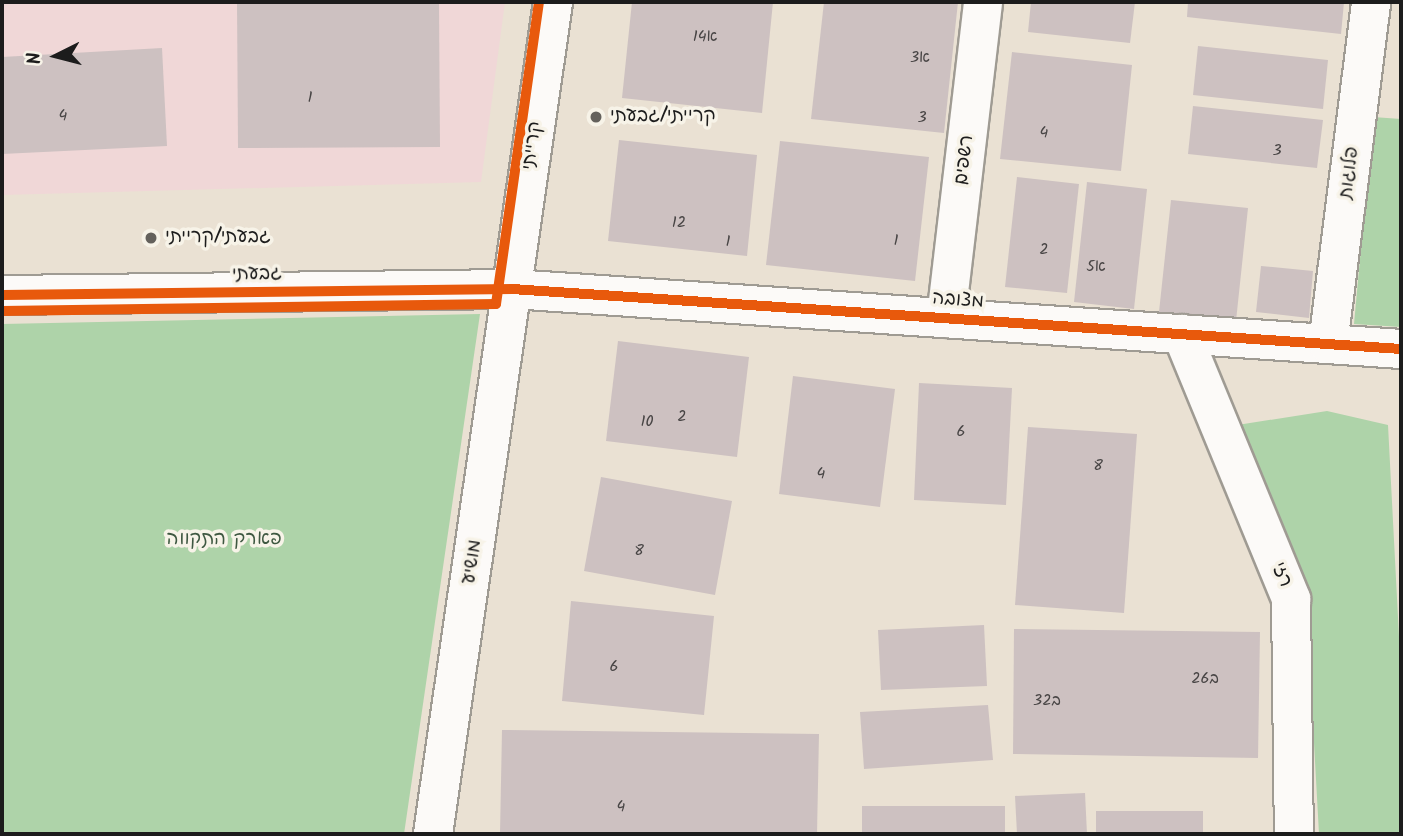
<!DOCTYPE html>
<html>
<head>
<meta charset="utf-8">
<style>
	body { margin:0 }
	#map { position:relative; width:1403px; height:836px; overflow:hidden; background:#eae1d3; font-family:Kalam,"Playpen Sans Hebrew",sans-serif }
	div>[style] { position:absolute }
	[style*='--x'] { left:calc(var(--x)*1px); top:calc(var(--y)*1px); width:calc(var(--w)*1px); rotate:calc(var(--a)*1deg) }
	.built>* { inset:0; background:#f0d7d7 }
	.green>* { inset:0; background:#aed3a9 }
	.building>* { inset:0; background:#cdc1c1 }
	.roads { filter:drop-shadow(2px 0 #9f9b93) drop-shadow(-2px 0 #9f9b93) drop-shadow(0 2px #9f9b93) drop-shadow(0 -2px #9f9b93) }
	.minor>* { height:38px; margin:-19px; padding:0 19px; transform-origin:19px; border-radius:19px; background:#fcfaf8 }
	.cycleway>* { height:10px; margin:-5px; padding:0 5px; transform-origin:5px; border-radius:5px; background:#e8590c }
	.dots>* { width:19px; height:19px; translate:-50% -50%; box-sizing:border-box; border:4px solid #f7f3e8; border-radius:50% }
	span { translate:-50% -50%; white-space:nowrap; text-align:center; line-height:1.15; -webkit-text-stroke:7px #f7f3e8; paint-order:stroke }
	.number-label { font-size:16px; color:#484545 }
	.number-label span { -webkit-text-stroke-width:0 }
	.poi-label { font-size:19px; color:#1c1c1c }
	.left { translate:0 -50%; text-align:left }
	.street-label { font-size:19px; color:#1c1c1c }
	.park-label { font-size:19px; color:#3e5841 }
	.frame { position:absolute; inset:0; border:4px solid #1c1c1c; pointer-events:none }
	.north { position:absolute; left:21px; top:21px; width:70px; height:70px; -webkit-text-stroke:5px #f7f3e8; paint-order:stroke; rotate:264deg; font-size:19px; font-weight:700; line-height:28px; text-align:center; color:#1c1c1c }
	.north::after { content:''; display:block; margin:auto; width:24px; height:32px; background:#1c1c1c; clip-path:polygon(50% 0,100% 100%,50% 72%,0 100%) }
</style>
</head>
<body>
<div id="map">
	<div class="built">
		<i style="clip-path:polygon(2px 2px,505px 2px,481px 182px,2px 195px)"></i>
	</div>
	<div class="green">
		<i style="clip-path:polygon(1373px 117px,1401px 119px,1401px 327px,1354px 324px)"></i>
		<i style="clip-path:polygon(480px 314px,404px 834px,2px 834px,2px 324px)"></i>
		<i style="clip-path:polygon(1327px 411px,1388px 425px,1401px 675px,1401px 834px,1319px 834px,1306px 597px,1231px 426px)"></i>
	</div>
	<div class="building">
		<i style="clip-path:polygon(237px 2px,439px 2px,440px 147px,238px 148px)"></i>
		<i style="clip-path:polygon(632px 2px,773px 2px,762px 113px,622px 98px)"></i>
		<i style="clip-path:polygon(824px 2px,958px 2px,944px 133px,811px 119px)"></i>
		<i style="clip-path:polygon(1031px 2px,1135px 2px,1130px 43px,1028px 32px)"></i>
		<i style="clip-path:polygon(1188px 2px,1344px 2px,1341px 34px,1187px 17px)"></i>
		<i style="clip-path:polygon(1198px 46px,1328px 60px,1323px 109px,1193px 95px)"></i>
		<i style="clip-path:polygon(162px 48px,167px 146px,2px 154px,2px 57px)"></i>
		<i style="clip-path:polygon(1012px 52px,1132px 65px,1121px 171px,1000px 159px)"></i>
		<i style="clip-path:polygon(1193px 106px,1323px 120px,1317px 168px,1188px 154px)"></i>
		<i style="clip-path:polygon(619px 140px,757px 155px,747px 256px,608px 241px)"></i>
		<i style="clip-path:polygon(780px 141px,929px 157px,915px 281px,766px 265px)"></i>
		<i style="clip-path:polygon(1017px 177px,1079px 184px,1067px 293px,1005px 287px)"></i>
		<i style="clip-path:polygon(1087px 182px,1147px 189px,1134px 309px,1074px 302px)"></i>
		<i style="clip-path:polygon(1171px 200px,1248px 208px,1236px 321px,1159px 312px)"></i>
		<i style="clip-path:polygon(1261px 266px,1313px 271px,1309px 318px,1256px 312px)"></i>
		<i style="clip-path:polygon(618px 341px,749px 357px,737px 457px,606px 441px)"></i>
		<i style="clip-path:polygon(793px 376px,895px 389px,880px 507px,779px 494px)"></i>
		<i style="clip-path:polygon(919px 383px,1012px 388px,1006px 505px,914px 500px)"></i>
		<i style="clip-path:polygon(1028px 427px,1137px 434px,1124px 613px,1015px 605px)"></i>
		<i style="clip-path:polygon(601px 477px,732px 501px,715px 595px,584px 571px)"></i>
		<i style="clip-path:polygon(571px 601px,714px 616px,704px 715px,562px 701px)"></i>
		<i style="clip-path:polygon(984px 625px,987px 686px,881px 690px,878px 630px)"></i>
		<i style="clip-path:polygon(1014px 629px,1260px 632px,1258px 758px,1013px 754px)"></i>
		<i style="clip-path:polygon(988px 705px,993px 760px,864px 769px,860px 712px)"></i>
		<i style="clip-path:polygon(502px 730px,819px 734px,817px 834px,500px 834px)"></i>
		<i style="clip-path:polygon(1085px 793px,1087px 834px,1017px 834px,1015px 796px)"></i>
		<i style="clip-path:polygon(862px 806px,1005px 806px,1005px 834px,862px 834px)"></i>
		<i style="clip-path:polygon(1096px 811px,1203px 811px,1203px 834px,1096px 834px)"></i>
	</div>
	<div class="roads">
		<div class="minor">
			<i style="--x:2;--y:295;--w:510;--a:-0.67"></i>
			<i style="--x:512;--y:289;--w:891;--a:3.86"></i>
			<i style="--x:946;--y:318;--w:318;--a:-83.3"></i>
			<i style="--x:1182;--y:334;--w:287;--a:67.6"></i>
			<i style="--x:1291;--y:599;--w:235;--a:89.3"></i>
			<i style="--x:1328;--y:344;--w:345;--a:-82.8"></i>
			<i style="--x:433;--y:834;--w:841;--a:-81.79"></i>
		</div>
	</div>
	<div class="cycleway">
		<i style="--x:2;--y:295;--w:510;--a:-0.67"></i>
		<i style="--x:512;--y:289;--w:891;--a:3.86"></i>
		<i style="--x:2;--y:311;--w:494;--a:-0.8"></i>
		<i style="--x:496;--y:304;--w:305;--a:-81.9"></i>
	</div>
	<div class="dots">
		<i style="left:596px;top:117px;background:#64615c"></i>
		<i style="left:151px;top:238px;background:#64615c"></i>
	</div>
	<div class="number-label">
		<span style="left:705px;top:37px">14א</span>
		<span style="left:920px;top:58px">3א</span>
		<span style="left:310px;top:98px">1</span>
		<span style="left:63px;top:116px">4</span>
		<span style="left:922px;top:118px">3</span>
		<span style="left:1044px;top:133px">4</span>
		<span style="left:1277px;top:151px">3</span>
		<span style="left:679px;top:223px">12</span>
		<span style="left:896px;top:241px">1</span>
		<span style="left:728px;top:242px">1</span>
		<span style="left:1044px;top:250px">2</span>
		<span style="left:1096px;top:267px">5א</span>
		<span style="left:682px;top:417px">2</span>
		<span style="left:647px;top:422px">10</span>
		<span style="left:961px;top:432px">6</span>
		<span style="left:1098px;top:466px">8</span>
		<span style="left:821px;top:474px">4</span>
		<span style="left:639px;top:551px">8</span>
		<span style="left:614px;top:667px">6</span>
		<span style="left:1205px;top:679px">26ב</span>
		<span style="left:1047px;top:701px">32ב</span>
		<span style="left:621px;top:807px">4</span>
	</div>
	<div class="poi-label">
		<span class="left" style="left:610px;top:117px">קרייתי/גבעתי</span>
		<span class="left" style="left:165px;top:238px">גבעתי/קרייתי</span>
	</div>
	<div class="street-label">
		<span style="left:533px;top:146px;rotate:-82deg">קרייתי</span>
		<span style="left:965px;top:160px;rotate:-83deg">רשפים</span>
		<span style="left:1350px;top:173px;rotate:-83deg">פלוגות</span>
		<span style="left:257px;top:275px;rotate:-1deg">גבעתי</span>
		<span style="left:958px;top:301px;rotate:4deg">מצובה</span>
		<span style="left:473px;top:562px;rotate:-82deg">מושיע</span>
		<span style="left:1281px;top:575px;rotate:68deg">רזי</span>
	</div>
	<div class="park-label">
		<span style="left:224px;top:540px">פארק התקווה</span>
	</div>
	<div class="frame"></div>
	<div class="north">N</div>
</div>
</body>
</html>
